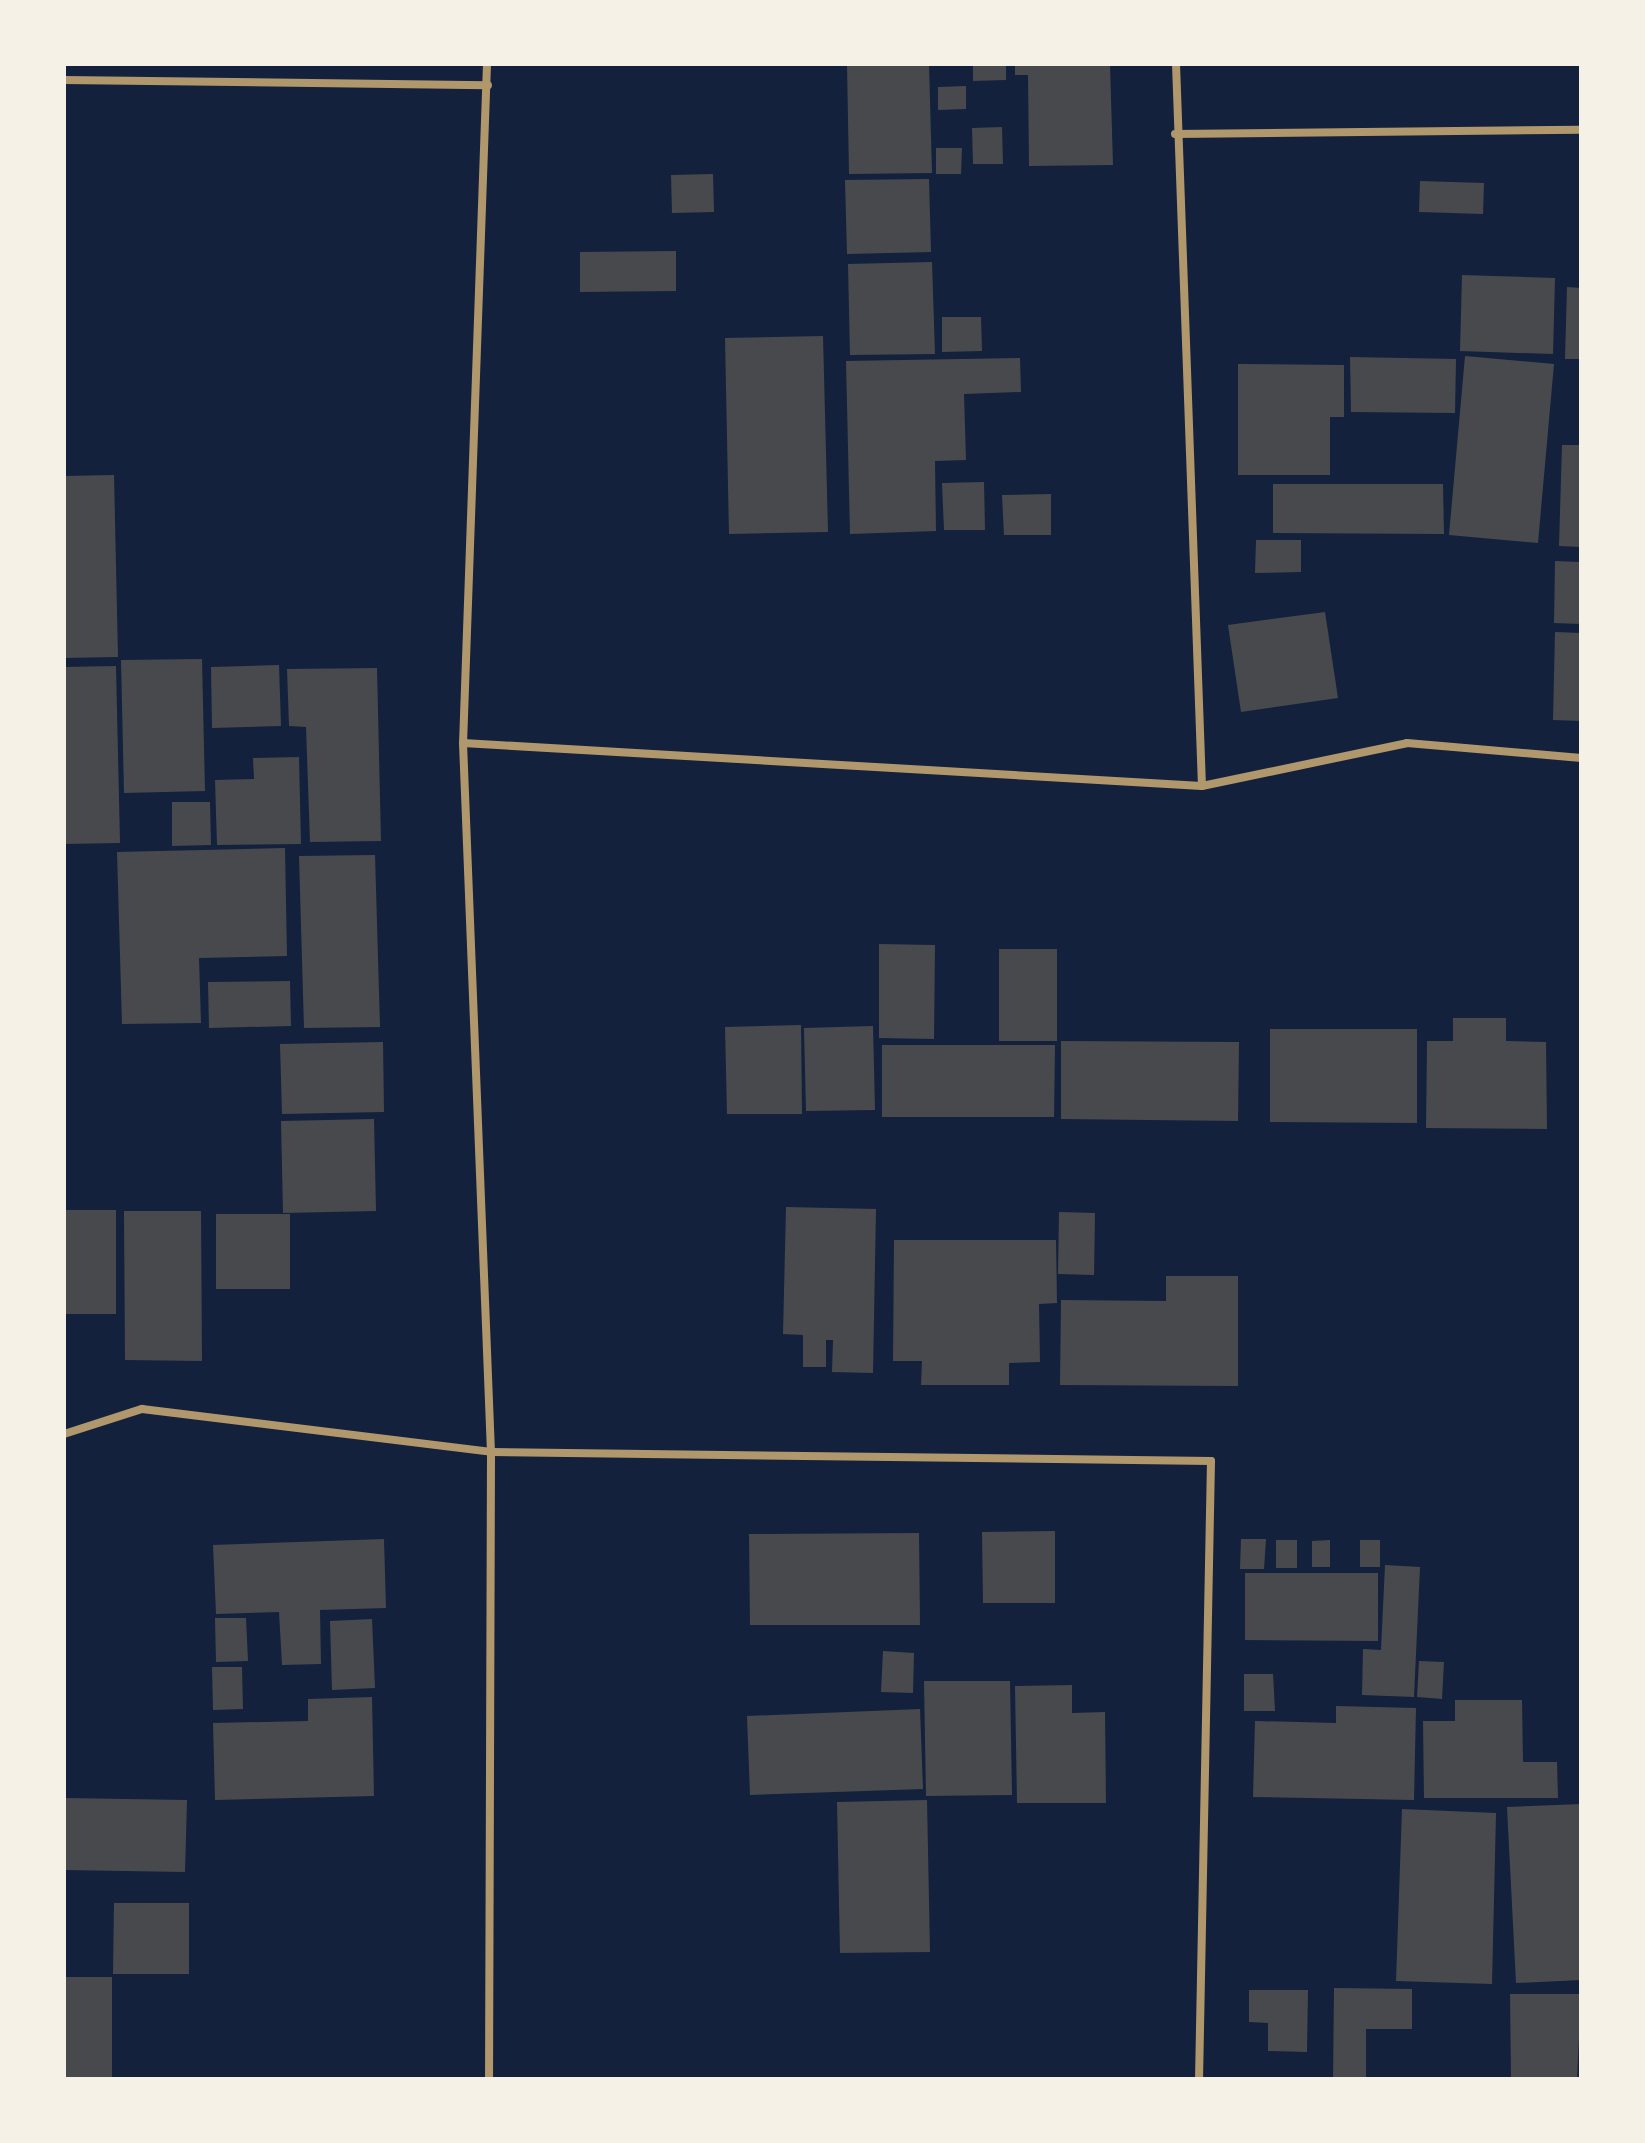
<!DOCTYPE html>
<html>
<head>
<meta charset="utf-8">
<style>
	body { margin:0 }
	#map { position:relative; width:1645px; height:2143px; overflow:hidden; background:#14213d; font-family:Poppins,sans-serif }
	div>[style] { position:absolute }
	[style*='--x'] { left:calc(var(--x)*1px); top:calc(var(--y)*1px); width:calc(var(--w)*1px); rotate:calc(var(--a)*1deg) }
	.building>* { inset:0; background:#48494c }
	.minor>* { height:8px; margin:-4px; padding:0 4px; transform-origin:4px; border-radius:4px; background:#b1986c }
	span { translate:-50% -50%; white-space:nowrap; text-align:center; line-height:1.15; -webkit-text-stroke:7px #f6f1e7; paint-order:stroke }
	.frame { position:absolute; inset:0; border:66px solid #f6f1e7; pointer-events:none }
</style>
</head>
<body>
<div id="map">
	<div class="building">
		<i style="clip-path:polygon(847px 64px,929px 64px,932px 173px,849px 174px)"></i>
		<i style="clip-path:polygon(973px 64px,1006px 64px,1006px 80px,973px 81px)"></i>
		<i style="clip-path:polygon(1015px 64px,1110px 64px,1113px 165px,1029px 166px,1028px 75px,1015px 75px)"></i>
		<i style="clip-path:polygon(966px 86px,966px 109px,938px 110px,938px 87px)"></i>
		<i style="clip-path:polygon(1002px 127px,1003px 164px,973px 164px,972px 128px)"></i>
		<i style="clip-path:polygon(936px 148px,962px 148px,961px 174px,936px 174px)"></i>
		<i style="clip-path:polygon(713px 174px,714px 212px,672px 213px,671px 175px)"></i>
		<i style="clip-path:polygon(929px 179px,931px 252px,847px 254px,845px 180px)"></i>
		<i style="clip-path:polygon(1420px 181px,1484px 183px,1483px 214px,1419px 212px)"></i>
		<i style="clip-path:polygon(676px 251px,676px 291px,580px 292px,580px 252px)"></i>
		<i style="clip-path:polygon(932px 262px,935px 354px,850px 355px,848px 264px)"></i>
		<i style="clip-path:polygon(1462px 275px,1555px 278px,1553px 354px,1460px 351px)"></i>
		<i style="clip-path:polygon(1567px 287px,1581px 288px,1581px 359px,1565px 359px)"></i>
		<i style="clip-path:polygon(942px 317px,981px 317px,982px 351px,942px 352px)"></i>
		<i style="clip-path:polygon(823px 336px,828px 532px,729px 534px,725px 338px)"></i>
		<i style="clip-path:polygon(1465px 356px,1554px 364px,1538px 543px,1449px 535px)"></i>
		<i style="clip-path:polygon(1350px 357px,1456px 359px,1455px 413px,1351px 412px)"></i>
		<i style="clip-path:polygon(1020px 358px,1021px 392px,964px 394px,966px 460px,935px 461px,936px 531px,850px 534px,846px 361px)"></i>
		<i style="clip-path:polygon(1238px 364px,1344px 365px,1344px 417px,1330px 417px,1330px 475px,1238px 475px)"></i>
		<i style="clip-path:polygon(1562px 445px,1581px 445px,1581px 547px,1559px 546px)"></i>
		<i style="clip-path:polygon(114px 475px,118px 657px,64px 658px,64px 476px)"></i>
		<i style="clip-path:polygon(984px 482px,985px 530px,944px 530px,942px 483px)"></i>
		<i style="clip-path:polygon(1273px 484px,1443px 484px,1444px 534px,1273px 533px)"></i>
		<i style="clip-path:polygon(1051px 494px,1051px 535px,1004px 535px,1002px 495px)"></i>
		<i style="clip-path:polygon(1256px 540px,1301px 540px,1301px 572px,1255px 573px)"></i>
		<i style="clip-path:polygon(1555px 561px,1581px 562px,1581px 624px,1554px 623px)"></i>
		<i style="clip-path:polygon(1325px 612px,1338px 698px,1241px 712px,1228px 625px)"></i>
		<i style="clip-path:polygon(1555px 632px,1581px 633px,1581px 721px,1553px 720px)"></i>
		<i style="clip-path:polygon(202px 659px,205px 791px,124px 793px,121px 660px)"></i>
		<i style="clip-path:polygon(279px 665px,281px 726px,212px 728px,211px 667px)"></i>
		<i style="clip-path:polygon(116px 666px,120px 843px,64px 844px,64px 667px)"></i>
		<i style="clip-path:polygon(377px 668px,381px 841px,310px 842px,306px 727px,289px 726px,287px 669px)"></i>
		<i style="clip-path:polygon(299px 757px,301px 844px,217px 845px,215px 780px,254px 779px,253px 758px)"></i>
		<i style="clip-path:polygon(172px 802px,210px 802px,211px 845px,172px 846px)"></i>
		<i style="clip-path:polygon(285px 848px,287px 956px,199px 958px,201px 1023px,122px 1024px,117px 852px)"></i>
		<i style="clip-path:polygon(375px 855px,380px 1027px,304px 1028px,299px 856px)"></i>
		<i style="clip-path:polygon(879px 944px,935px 945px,934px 1039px,879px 1038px)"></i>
		<i style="clip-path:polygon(999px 949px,1057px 949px,1057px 1041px,999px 1041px)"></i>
		<i style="clip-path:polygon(290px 981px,291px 1026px,209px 1028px,208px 982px)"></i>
		<i style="clip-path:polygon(1453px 1018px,1506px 1018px,1506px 1041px,1546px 1042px,1547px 1129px,1426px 1128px,1427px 1041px,1453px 1041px)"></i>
		<i style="clip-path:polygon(801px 1025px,802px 1114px,727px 1114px,725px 1027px)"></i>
		<i style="clip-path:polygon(873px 1026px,875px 1110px,806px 1111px,804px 1028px)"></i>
		<i style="clip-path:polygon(1270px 1029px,1417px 1029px,1417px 1123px,1270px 1122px)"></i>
		<i style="clip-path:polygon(1061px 1041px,1239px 1042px,1238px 1121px,1061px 1119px)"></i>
		<i style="clip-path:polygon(383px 1042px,384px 1112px,282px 1114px,280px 1044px)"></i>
		<i style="clip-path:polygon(882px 1045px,1055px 1045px,1054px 1117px,882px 1117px)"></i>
		<i style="clip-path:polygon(374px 1119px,376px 1211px,283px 1213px,281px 1121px)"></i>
		<i style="clip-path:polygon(786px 1207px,876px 1209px,873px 1373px,832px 1372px,833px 1340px,826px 1340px,826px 1367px,803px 1367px,803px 1335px,783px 1334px)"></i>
		<i style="clip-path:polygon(64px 1210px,116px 1210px,116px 1314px,64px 1314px)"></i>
		<i style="clip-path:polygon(124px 1211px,201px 1211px,202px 1361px,125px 1360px)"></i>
		<i style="clip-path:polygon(1059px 1212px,1095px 1213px,1094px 1275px,1058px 1274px)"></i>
		<i style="clip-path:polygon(216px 1214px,290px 1214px,290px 1289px,216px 1289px)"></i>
		<i style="clip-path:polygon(894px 1240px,1056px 1240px,1057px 1303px,1039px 1304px,1040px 1362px,1009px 1363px,1009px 1385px,921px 1385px,922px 1361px,893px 1361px)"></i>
		<i style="clip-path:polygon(1166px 1276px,1238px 1276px,1238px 1386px,1060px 1385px,1061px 1300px,1166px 1301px)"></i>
		<i style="clip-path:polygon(1055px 1531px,1055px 1603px,983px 1603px,982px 1532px)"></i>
		<i style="clip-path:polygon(919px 1533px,920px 1625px,750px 1625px,749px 1534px)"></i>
		<i style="clip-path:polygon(384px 1539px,386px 1608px,320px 1610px,321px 1664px,282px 1665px,279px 1612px,216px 1614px,213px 1545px)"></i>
		<i style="clip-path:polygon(1241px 1539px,1266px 1539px,1264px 1569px,1240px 1569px)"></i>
		<i style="clip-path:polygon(1276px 1540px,1297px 1540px,1297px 1568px,1276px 1568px)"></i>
		<i style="clip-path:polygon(1330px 1540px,1330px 1567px,1312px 1567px,1312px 1541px)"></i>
		<i style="clip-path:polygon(1360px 1540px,1380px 1540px,1380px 1567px,1360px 1567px)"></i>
		<i style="clip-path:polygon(1385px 1565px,1420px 1567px,1414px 1697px,1362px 1695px,1363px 1649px,1381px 1650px)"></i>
		<i style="clip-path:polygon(1245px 1573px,1378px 1573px,1378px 1641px,1245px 1640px)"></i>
		<i style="clip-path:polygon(215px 1618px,246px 1618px,248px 1661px,216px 1662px)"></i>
		<i style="clip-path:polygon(372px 1619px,375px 1688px,332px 1690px,330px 1621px)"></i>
		<i style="clip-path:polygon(883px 1651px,914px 1653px,913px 1693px,881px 1692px)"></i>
		<i style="clip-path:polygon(1419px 1661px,1444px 1662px,1442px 1699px,1417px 1697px)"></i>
		<i style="clip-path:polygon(212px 1667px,242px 1667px,243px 1709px,213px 1710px)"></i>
		<i style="clip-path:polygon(1244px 1674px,1273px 1674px,1275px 1711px,1244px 1711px)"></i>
		<i style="clip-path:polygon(924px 1681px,1010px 1681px,1012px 1795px,926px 1796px)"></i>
		<i style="clip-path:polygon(1072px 1685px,1072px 1713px,1105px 1712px,1106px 1803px,1017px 1803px,1015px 1686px)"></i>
		<i style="clip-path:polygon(372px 1697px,374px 1796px,215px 1800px,213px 1723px,308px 1721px,308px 1699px)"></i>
		<i style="clip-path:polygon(1455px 1700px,1522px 1700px,1523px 1762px,1557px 1762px,1558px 1798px,1424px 1798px,1423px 1721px,1455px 1721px)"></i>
		<i style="clip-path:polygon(1336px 1706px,1416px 1708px,1414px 1800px,1253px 1797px,1255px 1721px,1336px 1723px)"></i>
		<i style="clip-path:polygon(920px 1709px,923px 1789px,750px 1795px,747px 1716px)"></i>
		<i style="clip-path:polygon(64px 1798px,187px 1800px,185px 1872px,64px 1870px)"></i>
		<i style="clip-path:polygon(927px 1800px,930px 1952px,840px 1953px,837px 1802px)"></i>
		<i style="clip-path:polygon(1581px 1804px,1581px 1980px,1516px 1983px,1507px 1807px)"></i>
		<i style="clip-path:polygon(1402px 1809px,1496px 1813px,1492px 1984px,1396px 1981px)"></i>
		<i style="clip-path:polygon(114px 1903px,189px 1903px,189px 1974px,113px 1974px)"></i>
		<i style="clip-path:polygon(64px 1977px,112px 1977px,112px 2079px,64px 2079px)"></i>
		<i style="clip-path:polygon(1334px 1988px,1412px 1989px,1412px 2029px,1366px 2029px,1366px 2079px,1333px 2079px)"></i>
		<i style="clip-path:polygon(1249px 1990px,1308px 1990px,1307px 2052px,1268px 2051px,1268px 2023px,1249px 2022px)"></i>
		<i style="clip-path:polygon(1510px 1994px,1581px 1994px,1577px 2079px,1511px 2079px)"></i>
	</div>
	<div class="minor">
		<i style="--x:487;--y:64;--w:679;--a:92.02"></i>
		<i style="--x:463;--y:743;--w:710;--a:87.74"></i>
		<i style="--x:491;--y:1452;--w:627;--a:90.18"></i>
		<i style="--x:1176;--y:64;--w:722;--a:87.94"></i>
		<i style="--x:64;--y:80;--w:424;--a:0.7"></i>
		<i style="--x:1175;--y:134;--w:406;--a:-0.6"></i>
		<i style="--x:463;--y:743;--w:740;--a:3.33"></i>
		<i style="--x:1202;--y:786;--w:209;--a:-11.8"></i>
		<i style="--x:1407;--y:743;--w:175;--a:4.9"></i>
		<i style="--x:64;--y:1434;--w:82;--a:-17.8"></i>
		<i style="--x:142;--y:1409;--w:352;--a:7"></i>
		<i style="--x:491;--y:1452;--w:720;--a:0.72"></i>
		<i style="--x:1211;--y:1461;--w:618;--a:91.11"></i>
	</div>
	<div class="frame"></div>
</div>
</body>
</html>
